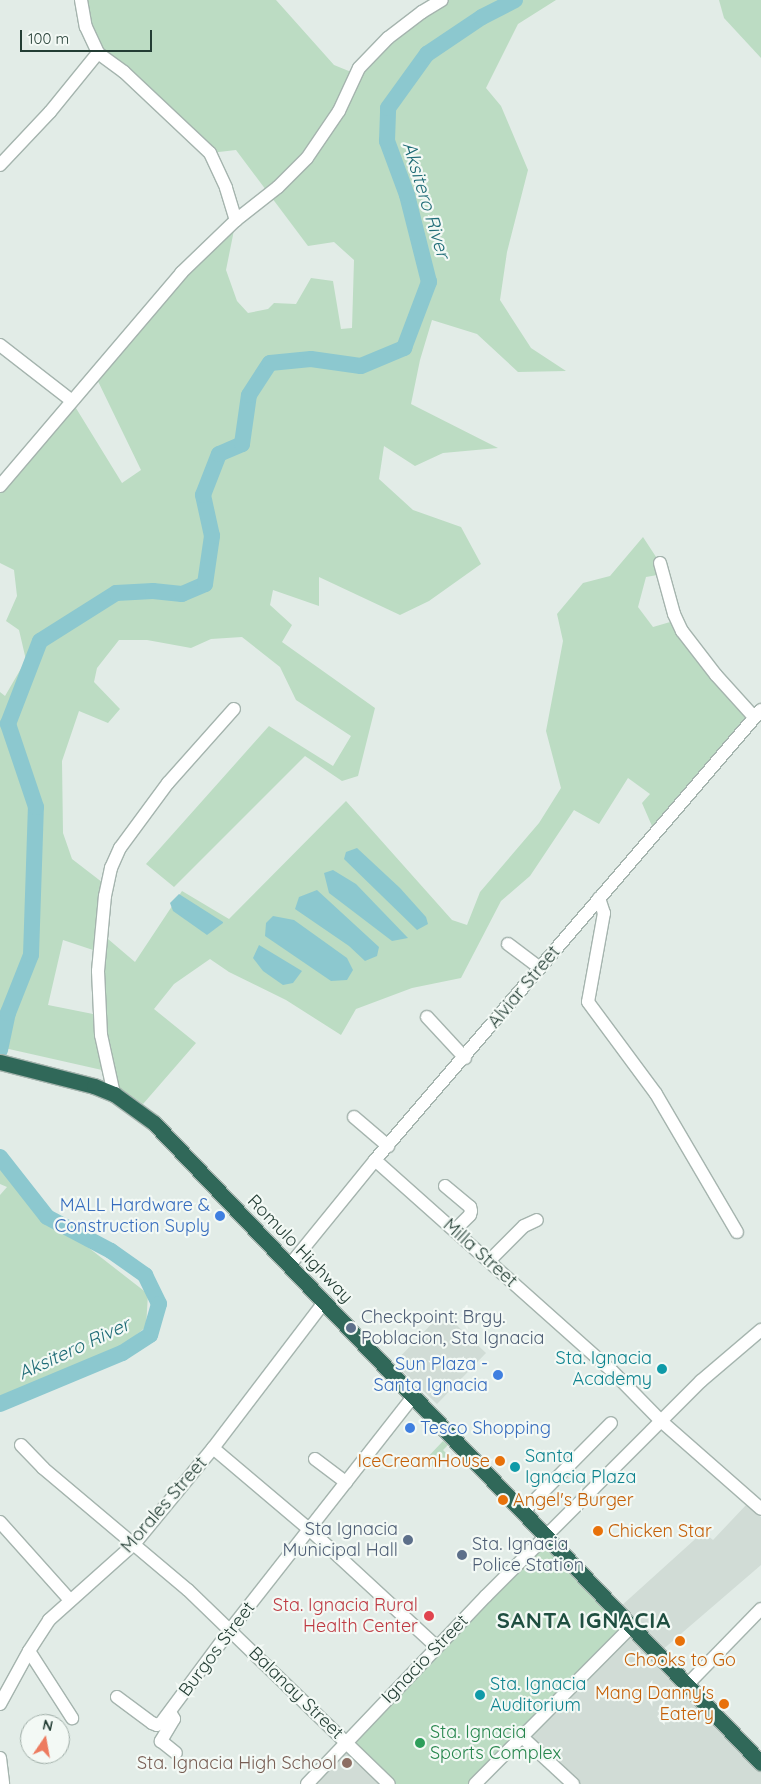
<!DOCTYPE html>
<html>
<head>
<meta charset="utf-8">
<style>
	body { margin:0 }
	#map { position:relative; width:761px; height:1784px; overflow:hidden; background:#e2ece7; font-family:Quicksand,sans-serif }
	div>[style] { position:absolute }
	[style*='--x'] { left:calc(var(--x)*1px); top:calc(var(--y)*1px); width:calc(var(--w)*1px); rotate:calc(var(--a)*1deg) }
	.built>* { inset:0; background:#d1dcd6 }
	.green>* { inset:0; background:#bcdcc3 }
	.water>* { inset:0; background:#8cc8cf }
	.river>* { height:16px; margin:-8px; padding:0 8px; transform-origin:8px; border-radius:8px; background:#8cc8cf }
	.roads { filter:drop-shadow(1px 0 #a5b4ae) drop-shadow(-1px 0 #a5b4ae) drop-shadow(0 1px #a5b4ae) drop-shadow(0 -1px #a5b4ae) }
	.minor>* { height:12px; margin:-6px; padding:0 6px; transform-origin:6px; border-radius:6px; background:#fff }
	.highway>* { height:15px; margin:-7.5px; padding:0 7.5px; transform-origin:7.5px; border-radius:7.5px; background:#306859 }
	.dots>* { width:14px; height:14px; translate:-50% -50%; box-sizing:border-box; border:2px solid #f3f9f5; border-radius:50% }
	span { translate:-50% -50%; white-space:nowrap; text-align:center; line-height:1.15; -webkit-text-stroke:4.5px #f3f9f5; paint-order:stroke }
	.street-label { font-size:18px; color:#233d34 }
	.shop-label { font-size:18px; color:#366cbe }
	.right { translate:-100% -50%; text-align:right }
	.left { translate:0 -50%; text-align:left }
	.service-label { font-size:18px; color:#4e5e75 }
	.culture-label { font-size:18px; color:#0d838f }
	.food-label { font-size:18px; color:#c56008 }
	.health-label { font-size:18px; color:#be3a42 }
	.leisure-label { font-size:18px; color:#27864d }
	.education-label { font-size:18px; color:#785e54 }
	.water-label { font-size:19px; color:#1f6c77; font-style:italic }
	.district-label { font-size:22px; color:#1f4e40; font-weight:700; letter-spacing:1px }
	.north { position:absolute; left:20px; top:1714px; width:50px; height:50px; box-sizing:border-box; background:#f3f9f5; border:1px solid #a0aea8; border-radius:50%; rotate:12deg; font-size:14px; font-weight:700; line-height:20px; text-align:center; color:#233d34 }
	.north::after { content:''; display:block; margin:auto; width:18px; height:22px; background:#ed7b5f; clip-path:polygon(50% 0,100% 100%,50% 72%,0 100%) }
	.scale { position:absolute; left:20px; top:30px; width:132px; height:22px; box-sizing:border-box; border:2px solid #233d34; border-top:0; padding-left:6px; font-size:15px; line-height:18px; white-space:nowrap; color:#233d34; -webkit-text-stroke:4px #f3f9f5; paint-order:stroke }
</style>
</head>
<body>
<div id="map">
	<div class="built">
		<i style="clip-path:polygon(443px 1312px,486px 1353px,437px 1404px,394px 1363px)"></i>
		<i style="clip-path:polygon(747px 1504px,761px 1517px,761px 1565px,661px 1651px,620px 1607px,703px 1532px,713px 1540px)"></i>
		<i style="clip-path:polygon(629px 1634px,761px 1771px,761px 1784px,580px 1784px,529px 1737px)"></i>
		<i style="clip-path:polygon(346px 1742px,389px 1784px,307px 1784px)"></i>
	</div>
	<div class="green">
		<i style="clip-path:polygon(evenodd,81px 0,276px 0,334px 65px,361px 76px,422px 12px,442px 0,556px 0,518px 24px,486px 88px,501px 106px,528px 170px,507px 252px,500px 300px,531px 348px,566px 371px,518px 372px,477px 334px,432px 320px,420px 360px,411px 404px,498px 448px,443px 453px,415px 466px,384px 446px,379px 479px,413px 510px,461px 527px,481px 564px,429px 601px,400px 615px,319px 577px,319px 606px,273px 590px,270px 605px,292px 625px,282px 642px,375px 708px,358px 776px,342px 781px,305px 756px,174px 887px,146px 864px,269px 726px,333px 766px,351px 736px,296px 700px,280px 667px,242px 637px,211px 639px,191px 648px,147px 640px,119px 640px,97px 668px,94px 682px,120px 709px,108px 723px,79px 711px,62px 761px,63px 833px,72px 859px,107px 886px,101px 933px,135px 962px,182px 891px,229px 919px,346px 801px,452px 920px,467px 925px,480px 892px,539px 823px,561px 788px,546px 731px,563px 641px,557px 614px,583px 583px,610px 576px,643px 537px,660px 563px,663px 574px,646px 577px,638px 607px,653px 627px,677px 620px,754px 717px,655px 833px,642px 803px,650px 794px,628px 778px,599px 824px,574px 810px,530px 876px,501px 901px,461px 978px,412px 988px,356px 1009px,341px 1035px,286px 1000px,229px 972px,210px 959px,174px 984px,154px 1009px,196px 1043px,143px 1104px,111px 1082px,103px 1050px,102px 1070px,0 1047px,0 692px,5px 696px,26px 660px,19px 630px,6px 621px,17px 596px,14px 570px,0 563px,0 486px,71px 400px,122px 483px,141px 470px,94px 373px,236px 220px,226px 270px,237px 301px,248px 313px,268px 309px,274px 303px,296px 304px,311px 278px,333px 281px,341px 329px,352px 328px,354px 260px,334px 242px,308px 246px,236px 150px,210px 153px,97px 47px,81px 0,63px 940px,99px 952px,98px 1015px,48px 1005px,63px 940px)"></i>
		<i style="clip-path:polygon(719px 0,761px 0,761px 58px,724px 18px)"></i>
		<i style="clip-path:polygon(0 1157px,44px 1213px,148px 1294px,146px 1327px,121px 1347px,0 1396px,0 1195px,7px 1187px,0 1184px)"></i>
		<i style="clip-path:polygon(443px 1441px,448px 1445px,443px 1450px,448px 1455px,435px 1469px,425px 1460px)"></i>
		<i style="clip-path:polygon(546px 1538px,629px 1625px,474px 1784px,391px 1784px,347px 1741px)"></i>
	</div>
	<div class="water">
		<i style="clip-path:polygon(357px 848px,400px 888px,426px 917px,428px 924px,417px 930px,344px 859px,346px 852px)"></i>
		<i style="clip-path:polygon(333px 870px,356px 884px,408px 938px,392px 941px,329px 893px,324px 873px)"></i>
		<i style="clip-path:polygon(317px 890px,379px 947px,377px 956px,365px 961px,349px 946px,295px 909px,299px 897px)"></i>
		<i style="clip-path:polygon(179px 894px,223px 922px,223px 923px,207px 935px,173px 911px,170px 903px)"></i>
		<i style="clip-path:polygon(273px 916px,294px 920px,347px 958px,353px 970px,347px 980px,331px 981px,265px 936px,266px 923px)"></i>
		<i style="clip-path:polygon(259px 945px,302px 971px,293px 983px,283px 985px,263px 971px,253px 958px)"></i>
	</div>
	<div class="river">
		<i style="--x:0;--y:1050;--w:38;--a:-78"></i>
		<i style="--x:8;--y:1013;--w:62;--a:-68.4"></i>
		<i style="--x:31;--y:955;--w:148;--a:-88.1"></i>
		<i style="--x:36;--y:807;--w:88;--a:-108.6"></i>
		<i style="--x:8;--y:724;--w:89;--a:-68.9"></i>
		<i style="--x:40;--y:641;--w:90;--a:-32.3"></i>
		<i style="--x:116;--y:593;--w:37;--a:-3"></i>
		<i style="--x:153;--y:591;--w:29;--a:6"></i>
		<i style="--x:182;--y:594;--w:25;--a:-23"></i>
		<i style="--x:205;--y:584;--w:49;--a:-81.7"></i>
		<i style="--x:212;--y:536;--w:42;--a:-102.4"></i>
		<i style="--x:203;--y:495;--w:44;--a:-68.7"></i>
		<i style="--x:219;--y:454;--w:25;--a:-23"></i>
		<i style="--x:242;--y:444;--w:49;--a:-81.9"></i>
		<i style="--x:249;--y:395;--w:38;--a:-57"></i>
		<i style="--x:270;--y:363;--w:41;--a:-5.6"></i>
		<i style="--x:311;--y:359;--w:50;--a:8"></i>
		<i style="--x:361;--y:366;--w:47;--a:-22.7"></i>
		<i style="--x:404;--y:348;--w:71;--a:-69.3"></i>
		<i style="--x:429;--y:282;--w:90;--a:-104.2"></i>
		<i style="--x:407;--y:195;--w:58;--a:-110.3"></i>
		<i style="--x:387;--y:141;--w:33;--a:-88"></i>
		<i style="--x:388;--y:108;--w:67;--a:-54.2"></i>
		<i style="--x:427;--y:54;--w:66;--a:-33.9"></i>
		<i style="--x:482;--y:17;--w:37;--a:-27"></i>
		<i style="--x:0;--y:1157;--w:76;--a:51.9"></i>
		<i style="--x:47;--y:1217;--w:72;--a:28"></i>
		<i style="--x:111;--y:1251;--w:42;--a:35.2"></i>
		<i style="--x:145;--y:1275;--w:32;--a:64"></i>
		<i style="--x:159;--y:1304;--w:32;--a:106"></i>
		<i style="--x:150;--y:1335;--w:33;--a:147"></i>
		<i style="--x:122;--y:1353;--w:132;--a:157.3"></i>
	</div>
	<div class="roads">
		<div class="minor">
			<i style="--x:81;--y:0;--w:27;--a:80"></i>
			<i style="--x:86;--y:27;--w:29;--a:65"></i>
			<i style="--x:0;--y:165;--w:73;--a:-46.7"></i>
			<i style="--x:50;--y:112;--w:76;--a:-50.9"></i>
			<i style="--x:98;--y:53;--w:32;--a:36"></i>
			<i style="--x:124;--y:72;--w:118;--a:43.3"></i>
			<i style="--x:210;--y:153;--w:38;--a:65"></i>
			<i style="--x:226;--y:188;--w:34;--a:73"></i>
			<i style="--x:0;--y:345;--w:90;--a:37.8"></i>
			<i style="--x:0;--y:486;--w:280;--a:-49.6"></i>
			<i style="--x:181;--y:273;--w:76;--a:-43.9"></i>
			<i style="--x:236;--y:220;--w:53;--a:-38.2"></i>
			<i style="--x:278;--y:187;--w:41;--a:-45"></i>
			<i style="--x:307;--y:158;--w:57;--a:-55.8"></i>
			<i style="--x:339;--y:111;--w:47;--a:-65.1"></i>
			<i style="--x:359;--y:68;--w:42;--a:-46"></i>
			<i style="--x:388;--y:38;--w:43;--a:-37.4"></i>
			<i style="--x:422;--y:12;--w:23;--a:-31"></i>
			<i style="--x:660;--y:563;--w:53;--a:74.6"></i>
			<i style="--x:674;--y:614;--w:19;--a:65"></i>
			<i style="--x:682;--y:631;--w:56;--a:52.3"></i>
			<i style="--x:716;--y:675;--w:57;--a:47.9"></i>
			<i style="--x:599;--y:898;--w:16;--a:72"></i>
			<i style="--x:604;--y:913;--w:90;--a:100.2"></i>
			<i style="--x:588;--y:1002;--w:114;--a:53.5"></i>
			<i style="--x:656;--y:1094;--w:160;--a:59.6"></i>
			<i style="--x:508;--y:944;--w:39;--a:37"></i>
			<i style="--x:427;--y:1017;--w:56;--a:47.2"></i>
			<i style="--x:114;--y:1094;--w:60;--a:-102.4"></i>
			<i style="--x:101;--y:1035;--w:64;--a:-92.7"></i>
			<i style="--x:98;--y:971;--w:75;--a:-84.7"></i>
			<i style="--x:105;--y:896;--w:29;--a:-78"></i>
			<i style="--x:111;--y:868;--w:22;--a:-66"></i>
			<i style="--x:120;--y:848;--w:81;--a:-53.6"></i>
			<i style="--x:168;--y:783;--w:99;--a:-48.3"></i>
			<i style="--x:354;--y:1117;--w:45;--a:40.5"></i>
			<i style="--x:375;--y:1160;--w:317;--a:41.7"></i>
			<i style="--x:612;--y:1371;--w:70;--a:45.6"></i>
			<i style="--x:661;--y:1421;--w:133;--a:41.3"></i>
			<i style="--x:445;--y:1186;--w:33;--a:40"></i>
			<i style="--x:470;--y:1207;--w:4;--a:76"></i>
			<i style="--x:471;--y:1211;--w:4;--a:104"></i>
			<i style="--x:470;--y:1215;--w:21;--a:135"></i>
			<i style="--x:489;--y:1261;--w:49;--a:-45"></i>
			<i style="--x:524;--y:1226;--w:14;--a:-25"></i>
			<i style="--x:289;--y:1266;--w:136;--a:-50.9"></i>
			<i style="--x:375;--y:1160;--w:593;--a:-49.38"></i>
			<i style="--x:21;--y:1445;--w:32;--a:46"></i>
			<i style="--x:43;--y:1468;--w:189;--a:40.1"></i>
			<i style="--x:188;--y:1590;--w:279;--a:44"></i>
			<i style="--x:213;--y:1448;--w:126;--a:40.2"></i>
			<i style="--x:309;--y:1529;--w:174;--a:42.7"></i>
			<i style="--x:315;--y:1459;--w:39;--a:37"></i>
			<i style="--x:523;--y:1512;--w:125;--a:-45.3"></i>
			<i style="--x:0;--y:1522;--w:105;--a:48.1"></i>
			<i style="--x:29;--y:1651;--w:80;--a:57.3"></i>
			<i style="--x:687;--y:1685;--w:106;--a:-45.8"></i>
			<i style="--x:117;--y:1697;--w:44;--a:36.6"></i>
			<i style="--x:152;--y:1723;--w:5;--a:22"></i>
			<i style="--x:157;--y:1725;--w:4;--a:-27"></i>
			<i style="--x:161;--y:1723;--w:116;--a:-53.4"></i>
			<i style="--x:230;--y:1630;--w:296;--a:-51.9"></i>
			<i style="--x:0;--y:1704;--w:60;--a:-61.3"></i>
			<i style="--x:29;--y:1651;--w:37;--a:-57"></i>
			<i style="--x:49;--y:1620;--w:115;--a:-41.8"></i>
			<i style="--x:135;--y:1543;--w:123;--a:-50.6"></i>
			<i style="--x:213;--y:1448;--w:185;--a:-52.7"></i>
			<i style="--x:170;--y:1712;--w:8;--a:60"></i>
			<i style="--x:174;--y:1719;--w:26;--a:121"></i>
			<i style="--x:161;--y:1741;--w:19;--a:39"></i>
			<i style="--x:521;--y:1736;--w:71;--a:42.7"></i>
			<i style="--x:0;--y:1758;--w:26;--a:83"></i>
			<i style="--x:307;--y:1784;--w:260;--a:-46.4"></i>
			<i style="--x:486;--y:1596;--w:304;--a:-45"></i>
			<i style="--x:701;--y:1381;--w:79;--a:-40.4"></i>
			<i style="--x:475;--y:1784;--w:223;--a:-45.2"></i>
		</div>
		<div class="highway">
			<i style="--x:0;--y:1062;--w:97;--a:14.3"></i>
			<i style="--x:94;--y:1086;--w:22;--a:22"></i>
			<i style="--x:114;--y:1094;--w:49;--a:35.9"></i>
			<i style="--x:154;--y:1123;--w:882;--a:46.52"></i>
		</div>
	</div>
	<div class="dots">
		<i style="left:220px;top:1216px;background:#3f7fe0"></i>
		<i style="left:351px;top:1328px;background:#5c6f8a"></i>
		<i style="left:662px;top:1369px;background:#0f9aa8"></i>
		<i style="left:498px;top:1375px;background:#3f7fe0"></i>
		<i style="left:410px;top:1428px;background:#3f7fe0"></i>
		<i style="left:500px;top:1461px;background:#e8710a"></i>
		<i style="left:515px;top:1467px;background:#0f9aa8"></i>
		<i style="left:503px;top:1500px;background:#e8710a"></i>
		<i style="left:598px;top:1531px;background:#e8710a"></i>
		<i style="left:408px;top:1540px;background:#5c6f8a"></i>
		<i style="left:462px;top:1555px;background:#5c6f8a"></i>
		<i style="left:429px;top:1616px;background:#e0444e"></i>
		<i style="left:680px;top:1641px;background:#e8710a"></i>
		<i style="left:480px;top:1695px;background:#0f9aa8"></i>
		<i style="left:724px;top:1704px;background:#e8710a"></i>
		<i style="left:420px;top:1743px;background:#2e9e5b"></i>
		<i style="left:347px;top:1763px;background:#8d6e63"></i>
	</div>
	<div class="street-label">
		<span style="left:524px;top:987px;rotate:-50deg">Alviar Street</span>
		<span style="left:300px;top:1249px;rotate:46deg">Romulo Highway</span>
		<span style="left:480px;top:1253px;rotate:42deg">Milla Street</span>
		<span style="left:164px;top:1505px;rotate:-49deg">Morales Street</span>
		<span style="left:217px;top:1649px;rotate:-53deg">Burgos Street</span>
		<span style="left:425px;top:1659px;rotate:-46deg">Ignacio Street</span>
		<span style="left:296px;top:1693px;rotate:44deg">Balanay Street</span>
	</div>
	<div class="shop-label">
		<span class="right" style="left:210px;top:1216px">MALL Hardware &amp;<br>Construction Suply</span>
		<span class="right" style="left:488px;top:1375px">Sun Plaza -<br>Santa Ignacia</span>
		<span class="left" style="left:420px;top:1428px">Tesco Shopping</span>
	</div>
	<div class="service-label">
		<span class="left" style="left:361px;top:1328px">Checkpoint: Brgy.<br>Poblacion, Sta Ignacia</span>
		<span class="right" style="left:398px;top:1540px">Sta Ignacia<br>Municipal Hall</span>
		<span class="left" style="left:472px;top:1555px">Sta. Ignacia<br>Police Station</span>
	</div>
	<div class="culture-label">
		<span class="right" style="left:652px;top:1369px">Sta. Ignacia<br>Academy</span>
		<span class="left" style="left:525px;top:1467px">Santa<br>Ignacia Plaza</span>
		<span class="left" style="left:490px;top:1695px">Sta. Ignacia<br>Auditorium</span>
	</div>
	<div class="food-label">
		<span class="right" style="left:490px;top:1461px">IceCreamHouse</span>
		<span class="left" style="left:513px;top:1500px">Angel's Burger</span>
		<span class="left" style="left:608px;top:1531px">Chicken Star</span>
		<span style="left:680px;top:1660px">Chooks to Go</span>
		<span class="right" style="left:714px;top:1704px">Mang Danny's<br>Eatery</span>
	</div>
	<div class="health-label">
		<span class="right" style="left:418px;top:1616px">Sta. Ignacia Rural<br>Health Center</span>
	</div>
	<div class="leisure-label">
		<span class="left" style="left:430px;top:1743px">Sta. Ignacia<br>Sports Complex</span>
	</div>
	<div class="education-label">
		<span class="right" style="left:337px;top:1763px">Sta. Ignacia High School</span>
	</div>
	<div class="water-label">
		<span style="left:426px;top:200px;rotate:73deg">Aksitero River</span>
		<span style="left:74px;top:1349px;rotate:-25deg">Aksitero River</span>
	</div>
	<div class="district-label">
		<span style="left:584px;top:1621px">SANTA IGNACIA</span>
	</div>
	<div class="north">N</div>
	<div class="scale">100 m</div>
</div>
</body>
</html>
